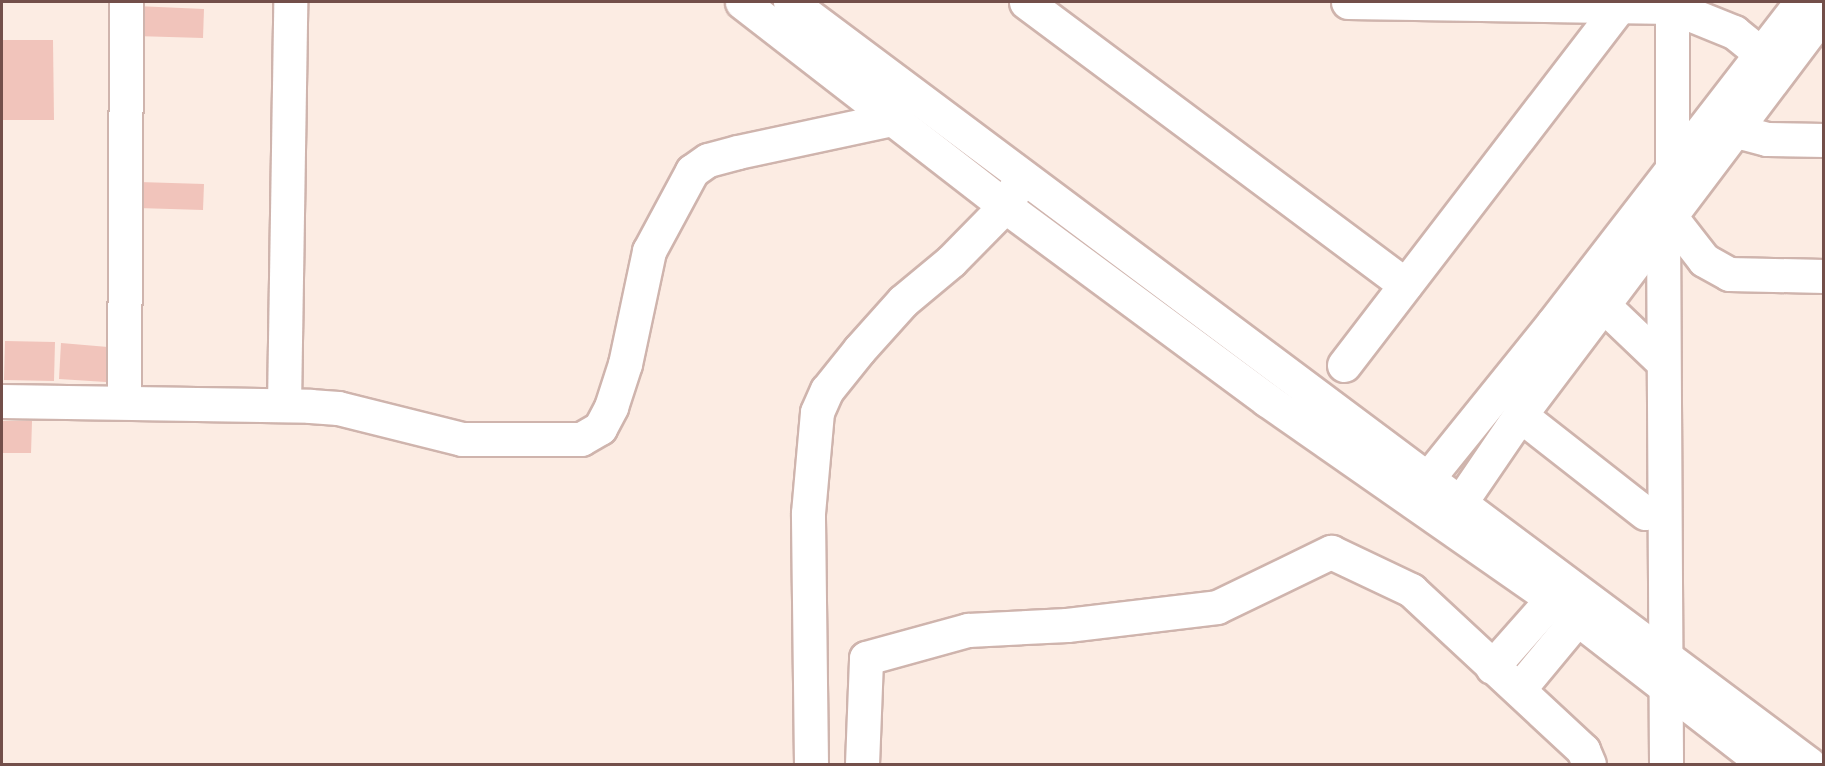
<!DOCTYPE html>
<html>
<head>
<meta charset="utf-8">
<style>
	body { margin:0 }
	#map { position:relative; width:1825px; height:766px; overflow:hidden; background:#fcece3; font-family:Cabin,sans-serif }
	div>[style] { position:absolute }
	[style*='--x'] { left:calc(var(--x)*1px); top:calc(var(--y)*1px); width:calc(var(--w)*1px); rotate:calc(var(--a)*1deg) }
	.building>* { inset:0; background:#f1c4bb }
	.roads { filter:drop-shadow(2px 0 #cfb4ad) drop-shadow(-2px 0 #cfb4ad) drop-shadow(0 2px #cfb4ad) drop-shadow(0 -2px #cfb4ad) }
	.minor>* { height:33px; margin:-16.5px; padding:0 16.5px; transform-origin:16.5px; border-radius:16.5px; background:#fff }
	span { translate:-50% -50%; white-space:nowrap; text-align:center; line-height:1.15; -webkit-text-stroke:6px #fff1e9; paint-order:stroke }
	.frame { position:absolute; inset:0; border:3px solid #734f4a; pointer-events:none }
</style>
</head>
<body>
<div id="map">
	<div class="building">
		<i style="clip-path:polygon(136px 6px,204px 9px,203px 38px,135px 36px)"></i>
		<i style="clip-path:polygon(2px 40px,53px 40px,54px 120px,2px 120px)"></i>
		<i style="clip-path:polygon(139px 182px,204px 184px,203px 210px,138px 208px)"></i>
		<i style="clip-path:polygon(5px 341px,55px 342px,54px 381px,4px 380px)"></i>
		<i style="clip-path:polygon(61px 343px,108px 347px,106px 382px,59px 379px)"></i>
		<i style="clip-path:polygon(2px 421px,32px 421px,31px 453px,2px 453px)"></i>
	</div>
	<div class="roads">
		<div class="minor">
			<i style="--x:742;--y:2;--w:333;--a:37.8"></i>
			<i style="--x:1005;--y:206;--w:326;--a:36.5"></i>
			<i style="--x:1267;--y:400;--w:348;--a:34.9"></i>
			<i style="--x:1552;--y:599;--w:269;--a:37.8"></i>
			<i style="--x:790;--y:2;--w:1272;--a:36.79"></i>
			<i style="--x:1026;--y:2;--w:473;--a:36.7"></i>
			<i style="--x:1348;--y:2;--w:324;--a:0.9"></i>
			<i style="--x:1672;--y:7;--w:67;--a:22"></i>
			<i style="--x:1734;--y:32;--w:35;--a:39"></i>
			<i style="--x:1672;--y:2;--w:167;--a:90"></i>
			<i style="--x:1733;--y:130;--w:35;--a:15"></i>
			<i style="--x:1767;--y:139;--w:57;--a:1"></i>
			<i style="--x:1669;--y:215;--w:57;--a:52.1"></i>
			<i style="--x:1704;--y:260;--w:29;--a:29"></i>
			<i style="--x:1729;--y:274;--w:95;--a:1.2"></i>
			<i style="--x:1663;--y:223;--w:541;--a:89.68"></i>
			<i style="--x:1602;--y:304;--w:84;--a:43.6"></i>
			<i style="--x:1344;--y:365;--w:451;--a:-52.5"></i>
			<i style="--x:2;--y:401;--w:308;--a:0.9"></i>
			<i style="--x:310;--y:406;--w:28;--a:4"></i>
			<i style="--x:338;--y:408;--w:128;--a:14"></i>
			<i style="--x:462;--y:439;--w:119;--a:0"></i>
			<i style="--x:581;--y:439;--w:22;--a:-30"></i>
			<i style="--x:600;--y:428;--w:24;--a:-62"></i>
			<i style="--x:611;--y:407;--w:45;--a:-72"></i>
			<i style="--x:625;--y:364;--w:116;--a:-78"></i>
			<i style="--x:649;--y:251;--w:91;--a:-61.7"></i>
			<i style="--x:692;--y:171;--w:19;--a:-35"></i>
			<i style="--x:708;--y:160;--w:31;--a:-15"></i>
			<i style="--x:738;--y:152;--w:163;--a:-12.1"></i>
			<i style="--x:124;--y:402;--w:400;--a:-89.7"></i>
			<i style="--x:284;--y:405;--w:403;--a:-89.1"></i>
			<i style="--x:1520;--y:415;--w:159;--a:38.1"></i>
			<i style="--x:1428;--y:478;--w:199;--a:-51.1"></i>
			<i style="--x:1553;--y:323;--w:406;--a:-52.3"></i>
			<i style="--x:1460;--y:503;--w:107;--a:-55.7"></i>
			<i style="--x:1520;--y:415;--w:505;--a:-52.97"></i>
			<i style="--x:1492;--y:667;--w:91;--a:-48.6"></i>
			<i style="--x:1519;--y:689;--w:91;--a:-50.4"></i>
			<i style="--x:811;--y:764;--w:251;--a:-90.7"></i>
			<i style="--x:808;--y:513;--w:101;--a:-84.9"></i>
			<i style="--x:817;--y:412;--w:24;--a:-66"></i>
			<i style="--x:827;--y:390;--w:51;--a:-51.3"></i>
			<i style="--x:859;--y:350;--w:66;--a:-48.1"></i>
			<i style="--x:903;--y:301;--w:62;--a:-39.8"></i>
			<i style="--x:951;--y:261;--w:77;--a:-45.5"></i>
			<i style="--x:1005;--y:206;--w:22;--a:-60"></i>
			<i style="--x:862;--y:764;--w:106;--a:-87.8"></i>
			<i style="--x:866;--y:658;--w:106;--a:-15.4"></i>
			<i style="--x:968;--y:630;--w:99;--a:-2.9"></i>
			<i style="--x:1067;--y:625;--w:151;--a:-6.8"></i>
			<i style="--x:1217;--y:607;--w:127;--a:-25.8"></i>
			<i style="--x:1331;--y:552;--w:89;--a:25.4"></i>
			<i style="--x:1411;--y:590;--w:235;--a:42.9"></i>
			<i style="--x:1583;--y:750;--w:15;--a:67"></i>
		</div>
	</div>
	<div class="frame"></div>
</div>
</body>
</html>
